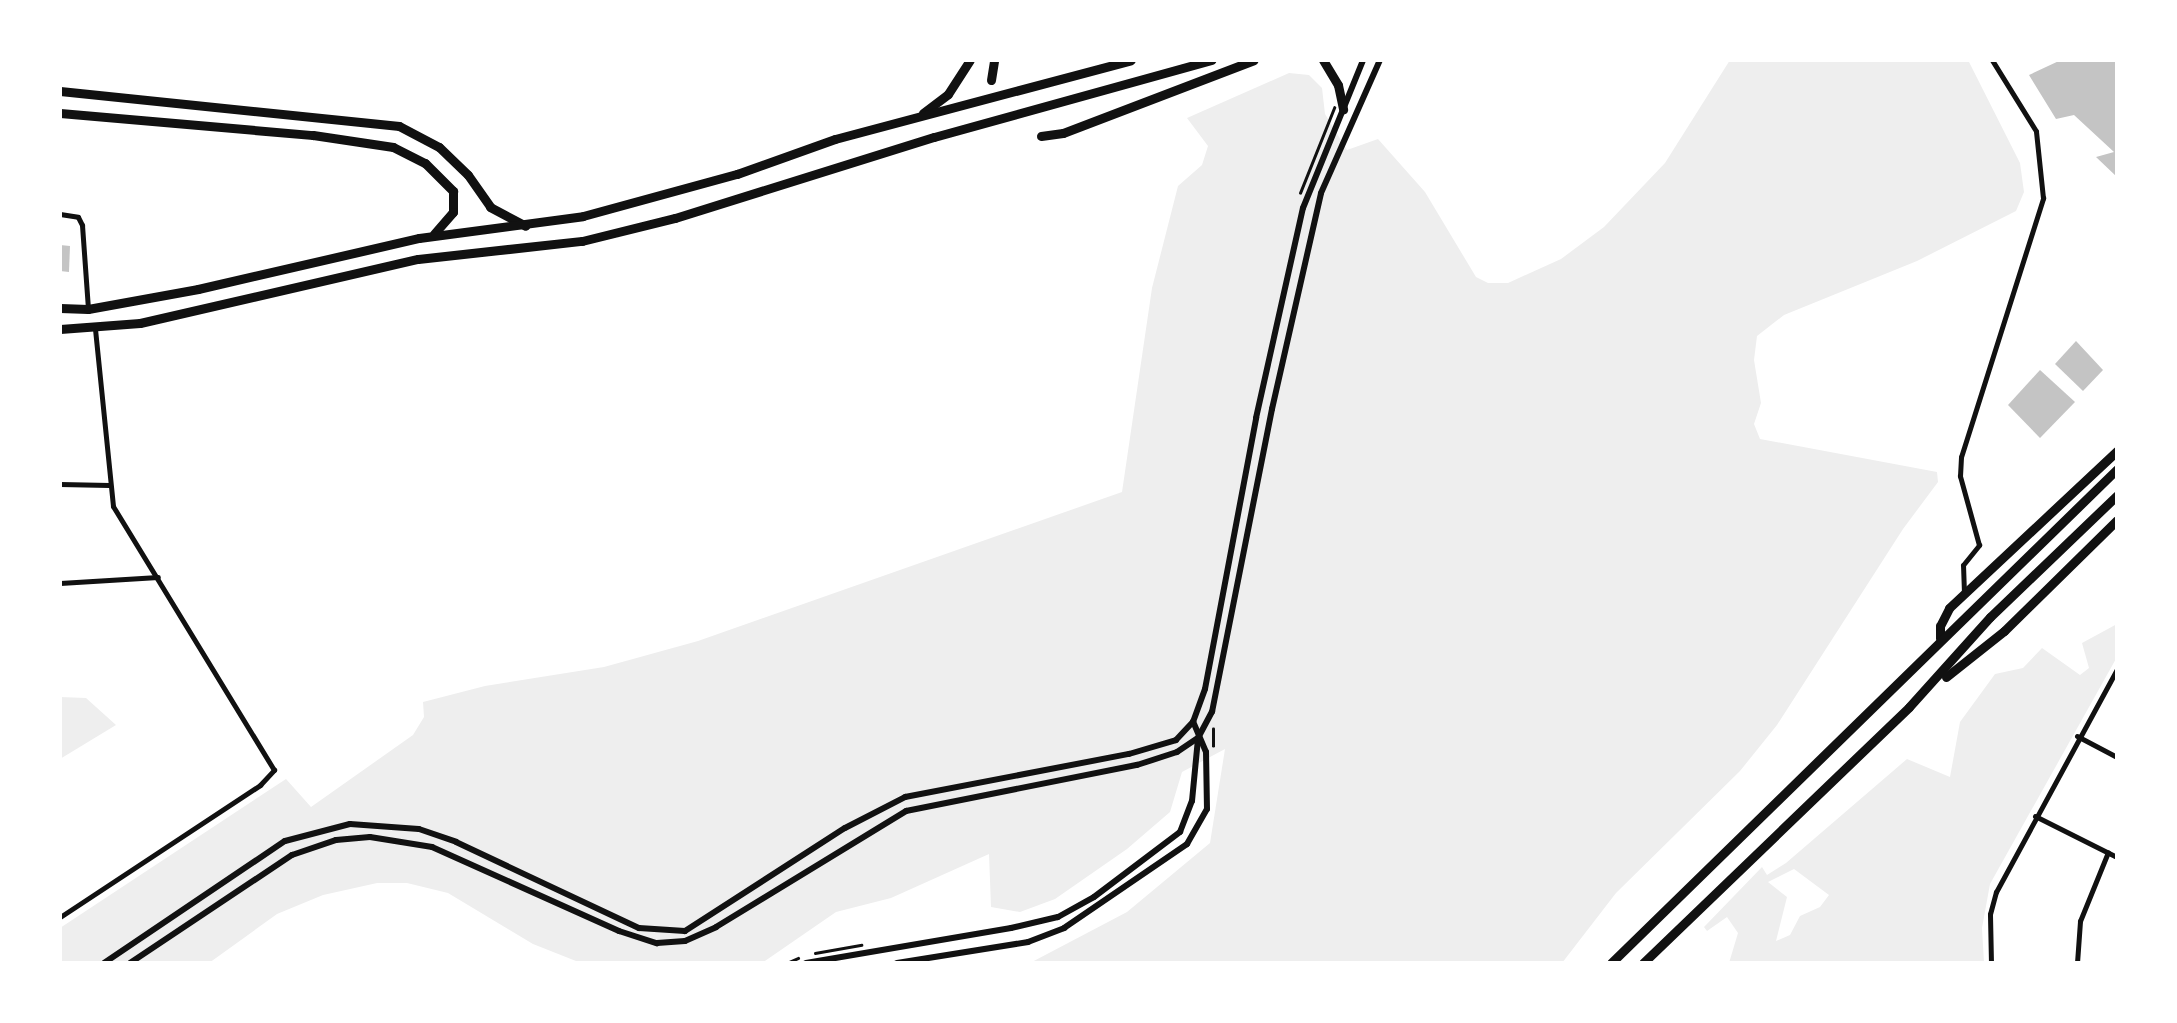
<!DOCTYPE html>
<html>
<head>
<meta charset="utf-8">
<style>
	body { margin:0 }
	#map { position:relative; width:2177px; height:1023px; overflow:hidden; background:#fff; font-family:Rubik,sans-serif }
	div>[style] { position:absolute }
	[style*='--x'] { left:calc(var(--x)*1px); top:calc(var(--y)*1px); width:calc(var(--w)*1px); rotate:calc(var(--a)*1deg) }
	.green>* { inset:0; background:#eee }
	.building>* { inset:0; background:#c4c4c4 }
	.path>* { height:2.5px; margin:-1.25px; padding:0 1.25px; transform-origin:1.25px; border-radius:1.25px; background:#111 }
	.minor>* { height:5px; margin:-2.5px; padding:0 2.5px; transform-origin:2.5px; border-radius:2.5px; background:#111 }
	.tertiary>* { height:6px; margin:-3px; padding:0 3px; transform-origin:3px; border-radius:3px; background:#111 }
	.primary>* { height:9px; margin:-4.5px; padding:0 4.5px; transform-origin:4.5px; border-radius:4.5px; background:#111 }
	.trunk>* { height:9px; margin:-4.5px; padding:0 4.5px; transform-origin:4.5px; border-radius:4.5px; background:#111 }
	span { translate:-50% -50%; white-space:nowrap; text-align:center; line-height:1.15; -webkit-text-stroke:10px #fff; paint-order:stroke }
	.frame { position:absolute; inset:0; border:62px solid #fff; pointer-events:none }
</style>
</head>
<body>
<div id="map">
	<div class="green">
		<i style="clip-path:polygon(1730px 60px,1968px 60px,2020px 163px,2024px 192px,2016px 211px,1917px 261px,1784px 315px,1757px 336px,1754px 360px,1761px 403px,1754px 424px,1760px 439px,1937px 472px,1938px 482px,1903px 529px,1777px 725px,1740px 771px,1616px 893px,1562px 963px,1030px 963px,1127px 912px,1210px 843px,1225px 749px,1182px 772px,1170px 812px,1127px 849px,1055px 899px,1020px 912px,991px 907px,989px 854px,891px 898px,836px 912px,762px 963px,581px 963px,533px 944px,448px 893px,407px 883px,377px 883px,323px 895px,277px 914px,209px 963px,60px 963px,60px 928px,286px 779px,311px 807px,413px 735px,424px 717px,423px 702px,485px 686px,604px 667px,698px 641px,1122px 492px,1152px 288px,1178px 186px,1202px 165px,1208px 146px,1187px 118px,1289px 73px,1309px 75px,1322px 88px,1325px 114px,1347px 150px,1378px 139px,1425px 192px,1476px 277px,1488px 283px,1508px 283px,1561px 259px,1604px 227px,1665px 163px)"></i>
		<i style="clip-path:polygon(evenodd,2117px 624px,2117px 657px,1990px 884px,1982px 928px,1984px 963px,1729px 963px,1738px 933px,1727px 917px,1707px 931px,1704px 927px,1762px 867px,1767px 875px,1786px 863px,1907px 759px,1950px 777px,1960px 722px,1995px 674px,2023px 668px,2042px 648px,2080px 675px,2089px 668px,2082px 643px,2117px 624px,1794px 869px,1829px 895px,1820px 907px,1800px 916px,1790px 935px,1776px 941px,1787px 897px,1768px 882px,1794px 869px)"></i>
		<i style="clip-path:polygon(60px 697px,86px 698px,116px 725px,60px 759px)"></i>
	</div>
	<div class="building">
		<i style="clip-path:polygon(2061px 60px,2117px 60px,2117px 177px,2096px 157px,2114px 152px,2074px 115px,2056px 119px,2029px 75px)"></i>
		<i style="clip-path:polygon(60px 245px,70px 246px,69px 272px,60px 271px)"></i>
		<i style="clip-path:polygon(2076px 341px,2103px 370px,2083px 391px,2055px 364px)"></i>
		<i style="clip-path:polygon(2040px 370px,2075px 402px,2040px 438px,2008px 405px)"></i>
	</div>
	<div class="path">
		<i style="--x:1300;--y:193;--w:92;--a:-68.2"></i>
		<i style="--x:1213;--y:746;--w:17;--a:-90"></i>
		<i style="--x:815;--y:953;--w:47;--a:-9.9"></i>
		<i style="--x:787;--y:963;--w:12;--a:-24"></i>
	</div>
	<div class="minor">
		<i style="--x:60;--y:214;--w:18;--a:9"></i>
		<i style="--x:78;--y:217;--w:9;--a:63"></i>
		<i style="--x:82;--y:225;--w:84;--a:85.9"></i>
		<i style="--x:60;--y:484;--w:49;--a:1.2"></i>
		<i style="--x:60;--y:583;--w:98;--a:-3.5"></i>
		<i style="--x:1964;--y:593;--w:28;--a:-92"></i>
		<i style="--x:1963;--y:565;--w:26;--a:-51"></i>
		<i style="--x:1979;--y:545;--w:72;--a:-105.4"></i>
		<i style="--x:1960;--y:476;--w:19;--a:-87"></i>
		<i style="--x:1961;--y:457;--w:272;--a:-72.4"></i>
		<i style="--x:2043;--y:198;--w:67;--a:-96"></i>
		<i style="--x:2036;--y:131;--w:84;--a:-121.8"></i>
		<i style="--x:2077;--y:736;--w:45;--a:27.7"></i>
		<i style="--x:2035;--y:816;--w:92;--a:26.6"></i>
		<i style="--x:60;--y:917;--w:240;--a:-33.4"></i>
		<i style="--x:260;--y:785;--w:21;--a:-47"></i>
		<i style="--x:274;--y:770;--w:309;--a:-121.4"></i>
		<i style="--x:113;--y:506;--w:178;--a:-95.8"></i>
		<i style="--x:1991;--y:963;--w:49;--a:-91.2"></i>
		<i style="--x:1990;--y:914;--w:23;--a:-75"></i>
		<i style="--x:1996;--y:892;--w:254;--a:-61.5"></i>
		<i style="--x:2077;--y:963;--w:42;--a:-85.9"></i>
		<i style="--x:2080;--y:921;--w:74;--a:-67.9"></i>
	</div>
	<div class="tertiary">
		<i style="--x:104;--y:963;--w:218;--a:-34"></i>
		<i style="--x:285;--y:841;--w:67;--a:-14.7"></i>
		<i style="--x:350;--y:824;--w:69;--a:4.1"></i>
		<i style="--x:419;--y:829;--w:39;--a:19"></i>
		<i style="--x:456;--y:842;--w:202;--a:25.2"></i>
		<i style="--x:639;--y:928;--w:46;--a:3.7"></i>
		<i style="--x:685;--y:931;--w:190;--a:-32.8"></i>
		<i style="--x:845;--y:828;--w:68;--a:-27.3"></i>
		<i style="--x:905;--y:797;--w:228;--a:-10.9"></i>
		<i style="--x:1129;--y:754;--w:49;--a:-16.6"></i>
		<i style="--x:1176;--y:740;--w:25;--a:-47"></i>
		<i style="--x:1193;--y:722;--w:35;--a:-70"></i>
		<i style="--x:1205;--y:689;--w:276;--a:-79.3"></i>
		<i style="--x:1256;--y:418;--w:215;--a:-77.4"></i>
		<i style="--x:1303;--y:208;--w:160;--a:-67.9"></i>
		<i style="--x:130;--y:963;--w:195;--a:-33.7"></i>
		<i style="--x:292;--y:855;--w:46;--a:-18.8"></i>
		<i style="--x:336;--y:840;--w:34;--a:-5"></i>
		<i style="--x:370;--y:837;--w:63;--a:9.2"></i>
		<i style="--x:432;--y:847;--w:205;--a:24.2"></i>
		<i style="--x:619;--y:931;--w:40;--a:18"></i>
		<i style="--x:657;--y:943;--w:28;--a:-4"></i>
		<i style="--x:685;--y:941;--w:34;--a:-24"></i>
		<i style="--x:716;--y:927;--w:223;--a:-31.4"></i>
		<i style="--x:906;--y:811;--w:236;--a:-11.3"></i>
		<i style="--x:1137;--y:765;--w:42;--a:-18"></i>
		<i style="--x:1177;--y:752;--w:25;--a:-34"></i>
		<i style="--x:1198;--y:738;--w:30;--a:-62"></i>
		<i style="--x:1212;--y:712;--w:309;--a:-78.8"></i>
		<i style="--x:1272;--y:409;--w:221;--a:-77.2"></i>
		<i style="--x:1321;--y:193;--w:145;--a:-66.1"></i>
		<i style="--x:806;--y:963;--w:208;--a:-9.7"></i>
		<i style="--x:1011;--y:928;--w:48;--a:-13.2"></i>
		<i style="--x:1058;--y:917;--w:41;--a:-29.1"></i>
		<i style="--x:1094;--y:897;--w:108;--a:-37.1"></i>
		<i style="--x:1180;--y:832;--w:33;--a:-69"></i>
		<i style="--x:1192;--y:801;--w:62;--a:-84.5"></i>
		<i style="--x:897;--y:963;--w:133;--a:-9.1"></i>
		<i style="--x:1028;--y:942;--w:39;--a:-21"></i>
		<i style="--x:1064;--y:928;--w:149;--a:-34.3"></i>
		<i style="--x:1187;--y:844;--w:40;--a:-60.3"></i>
		<i style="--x:1207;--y:809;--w:57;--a:-91"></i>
		<i style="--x:1206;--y:752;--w:33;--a:-113"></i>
	</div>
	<div class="primary">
		<i style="--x:1323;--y:60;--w:29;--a:59"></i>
		<i style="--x:1338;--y:85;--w:25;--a:78"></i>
		<i style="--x:991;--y:80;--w:20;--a:-81"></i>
		<i style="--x:60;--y:91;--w:341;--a:5.9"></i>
		<i style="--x:399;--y:126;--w:45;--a:27.7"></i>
		<i style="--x:439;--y:147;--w:40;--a:44"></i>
		<i style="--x:468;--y:175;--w:39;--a:55"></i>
		<i style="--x:490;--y:207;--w:40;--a:28"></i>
		<i style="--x:60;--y:113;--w:254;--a:5"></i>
		<i style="--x:313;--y:135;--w:81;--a:8.5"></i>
		<i style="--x:393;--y:147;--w:36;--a:27"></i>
		<i style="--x:425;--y:163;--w:40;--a:45"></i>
		<i style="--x:453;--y:191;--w:21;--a:90"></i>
		<i style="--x:453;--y:212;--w:29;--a:131"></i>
		<i style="--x:923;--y:113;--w:31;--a:-37"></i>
		<i style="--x:948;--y:94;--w:40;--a:-57.1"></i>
		<i style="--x:1041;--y:136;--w:22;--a:-8"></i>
		<i style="--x:1063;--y:133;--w:204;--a:-20.9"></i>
		<i style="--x:60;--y:308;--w:28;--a:2"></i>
		<i style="--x:88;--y:309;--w:112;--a:-10.3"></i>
		<i style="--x:198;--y:289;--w:227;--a:-13"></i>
		<i style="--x:419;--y:238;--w:165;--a:-7.6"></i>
		<i style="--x:583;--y:216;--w:160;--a:-15.3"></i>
		<i style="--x:737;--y:174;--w:104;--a:-19.7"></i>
		<i style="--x:835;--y:139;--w:306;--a:-14.9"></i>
		<i style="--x:60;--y:329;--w:80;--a:-4.3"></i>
		<i style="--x:140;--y:323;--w:285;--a:-13"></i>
		<i style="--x:418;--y:259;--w:165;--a:-6.3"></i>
		<i style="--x:582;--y:241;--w:96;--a:-13.9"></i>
		<i style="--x:675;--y:218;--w:271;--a:-17.4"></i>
		<i style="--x:934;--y:137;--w:288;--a:-15.5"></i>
	</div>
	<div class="trunk">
		<i style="--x:1940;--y:638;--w:12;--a:-90"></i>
		<i style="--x:1940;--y:626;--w:20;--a:-63"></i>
		<i style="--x:1949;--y:608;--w:230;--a:-43.1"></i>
		<i style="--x:1946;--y:677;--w:74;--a:-38.4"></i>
		<i style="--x:2004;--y:631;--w:158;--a:-44.5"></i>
		<i style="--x:1611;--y:963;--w:707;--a:-44.31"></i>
		<i style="--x:1643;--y:963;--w:369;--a:-43.9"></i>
		<i style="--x:1909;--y:707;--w:121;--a:-48"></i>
		<i style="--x:1990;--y:617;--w:176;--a:-43.8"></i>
	</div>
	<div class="frame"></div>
</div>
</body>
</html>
